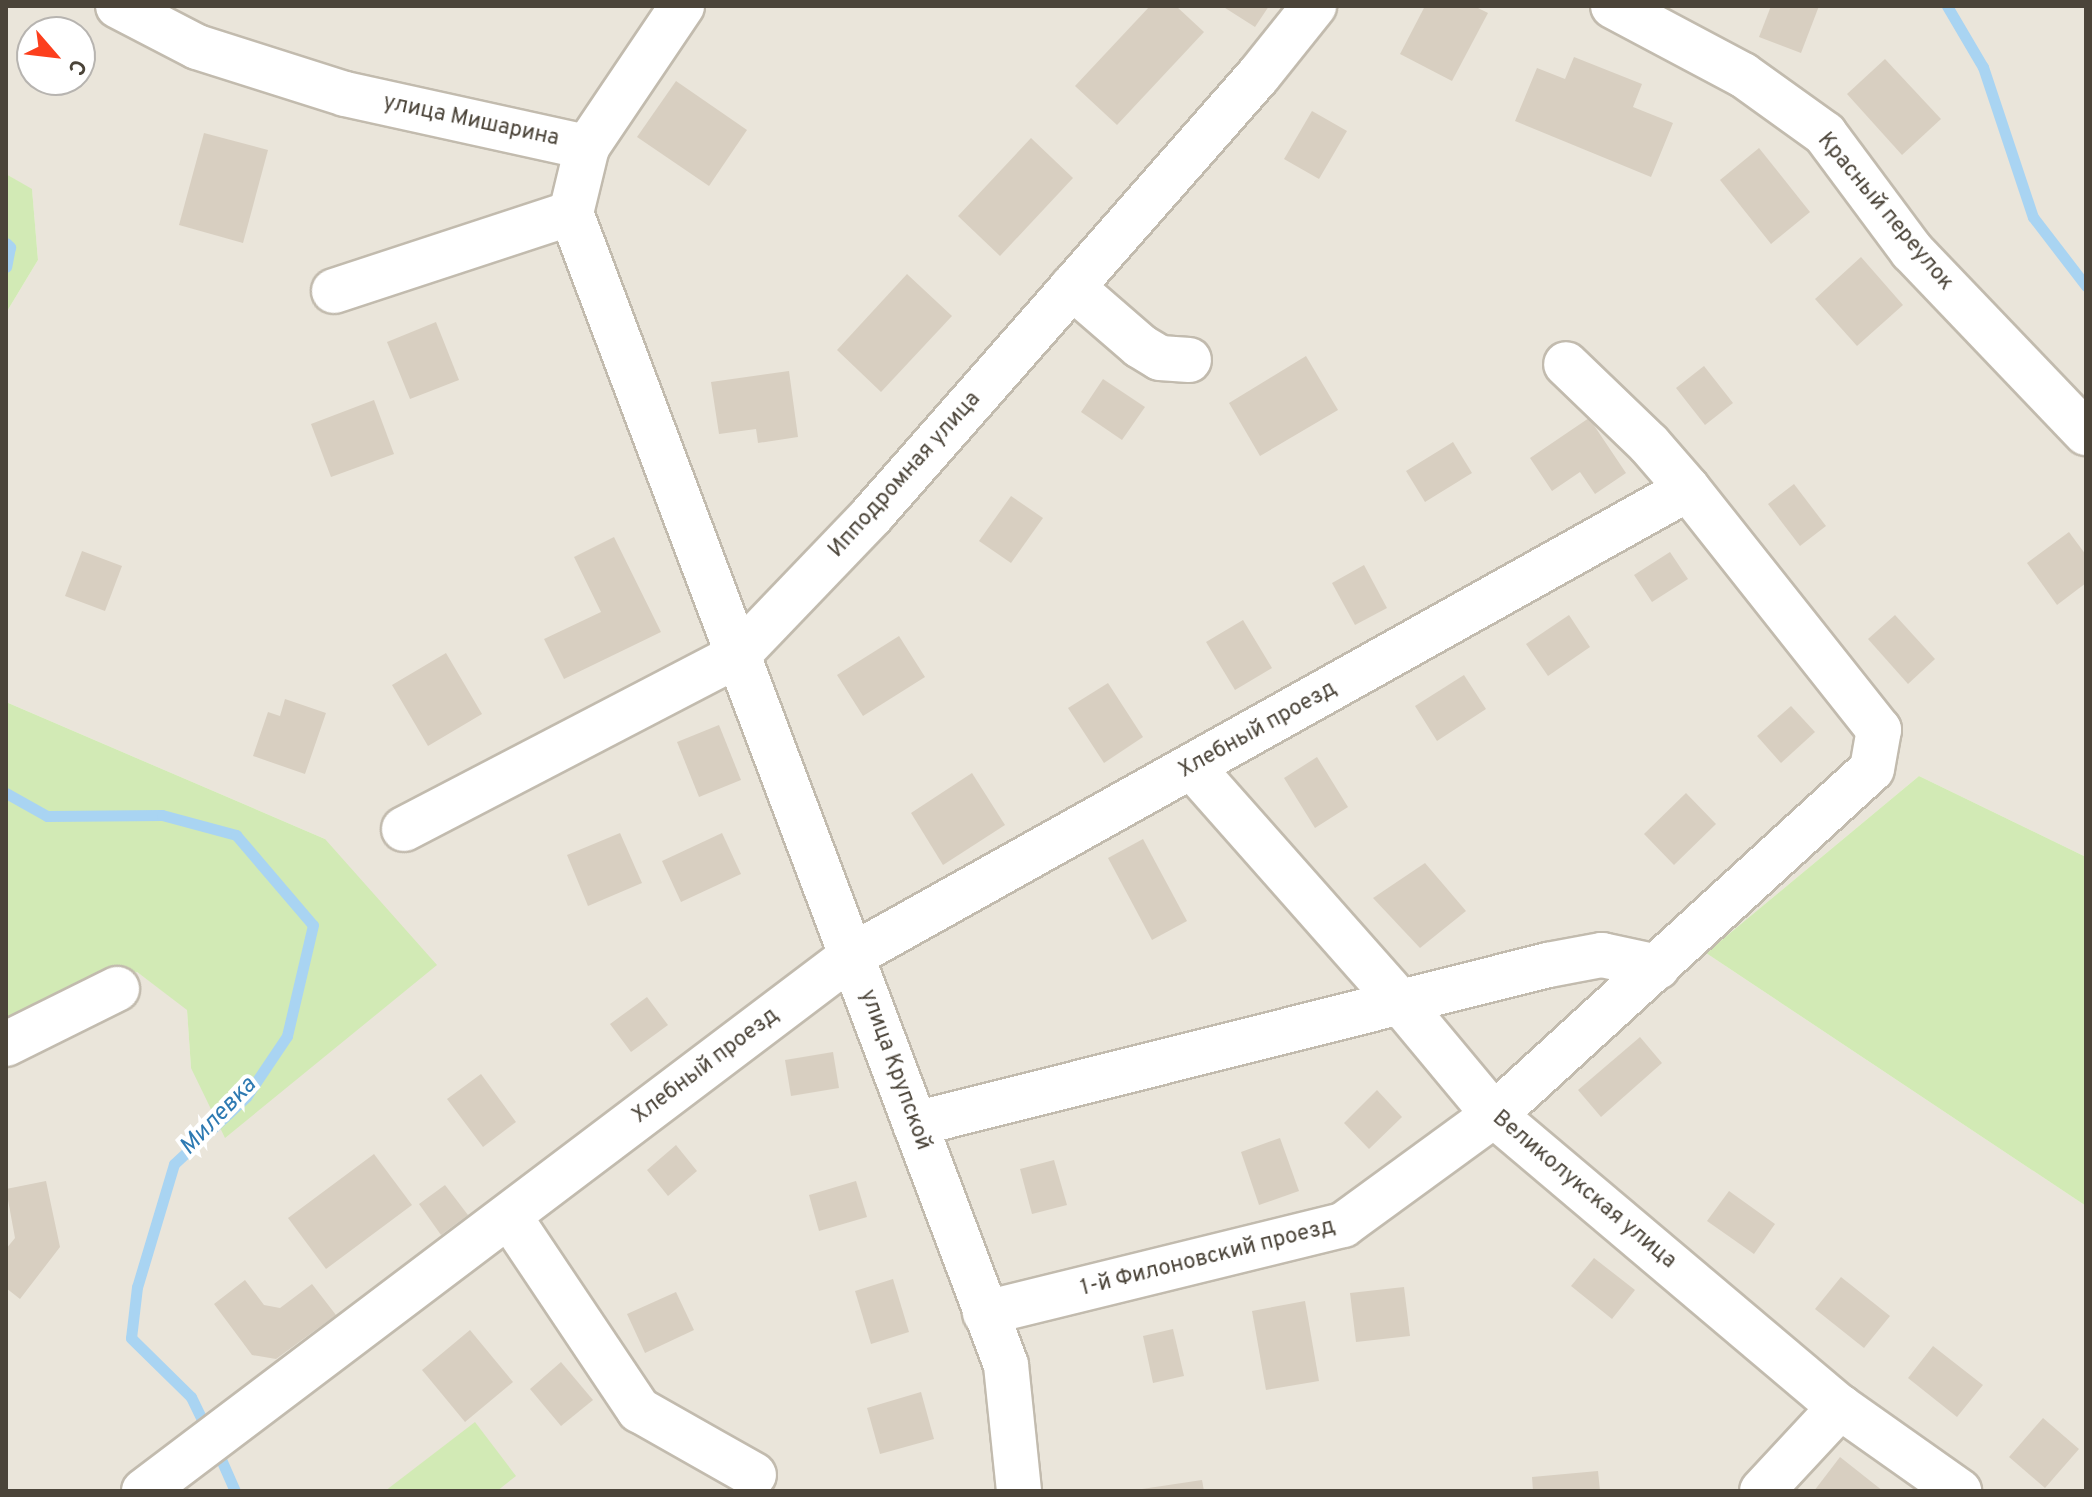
<!DOCTYPE html>
<html>
<head>
<meta charset="utf-8">
<style>
	body { margin:0 }
	#map { position:relative; width:2092px; height:1497px; overflow:hidden; background:#f6f3ec; font-family:Overpass,sans-serif }
	div>[style] { position:absolute }
	[style*='--x'] { left:calc(var(--x)*1px); top:calc(var(--y)*1px); width:calc(var(--w)*1px); rotate:calc(var(--a)*1deg) }
	.residential>* { inset:0; background:#eae5da }
	.green>* { inset:0; background:#d2eab5 }
	.stream>* { height:11px; margin:-5.5px; padding:0 5.5px; transform-origin:5.5px; border-radius:5.5px; background:#a9d4f2 }
	.building>* { inset:0; background:#d8cfc1 }
	.roads { filter:drop-shadow(2px 0 #c2bbae) drop-shadow(-2px 0 #c2bbae) drop-shadow(0 2px #c2bbae) drop-shadow(0 -2px #c2bbae) }
	.minor>* { height:44px; margin:-22px; padding:0 22px; transform-origin:22px; border-radius:22px; background:#fff }
	span { translate:-50% -50%; white-space:nowrap; text-align:center; line-height:1.15; -webkit-text-stroke:8px #fff; paint-order:stroke }
	.street-label { font-size:22px; color:#4b4439 }
	.water-label { font-size:24px; color:#2e7ab2; font-style:italic }
	.frame { position:absolute; inset:0; border:8px solid #4b4439; pointer-events:none }
	.north { position:absolute; left:16px; top:16px; width:80px; height:80px; box-sizing:border-box; background:#fff; border:2px solid #b7b4b0; border-radius:50%; rotate:118deg; font-size:22px; font-weight:700; line-height:32px; text-align:center; color:#4b4439 }
	.north::after { content:''; display:block; margin:auto; width:28px; height:36px; background:#fc3f1d; clip-path:polygon(50% 0,100% 100%,50% 72%,0 100%) }
</style>
</head>
<body>
<div id="map">
	<div class="residential">
		<i style="clip-path:polygon(evenodd,6px 6px,2086px 6px,2086px 857px,1919px 776px,1706px 953px,2086px 1206px,2086px 1491px,6px 1491px,6px 1032px,137px 972px,187px 1009px,191px 1068px,325px 839px,6px 702px,6px 313px,38px 260px,32px 190px,6px 174px,6px 6px,32px 32px,80px 32px,80px 80px,32px 80px,32px 32px)"></i>
	</div>
	<div class="green">
		<i style="clip-path:polygon(6px 174px,32px 189px,38px 260px,6px 313px)"></i>
		<i style="clip-path:polygon(6px 702px,325px 839px,437px 965px,225px 1138px,191px 1068px,187px 1010px,137px 972px,6px 1032px)"></i>
		<i style="clip-path:polygon(1919px 776px,2086px 857px,2086px 1206px,1706px 953px)"></i>
		<i style="clip-path:polygon(475px 1422px,516px 1476px,497px 1491px,385px 1491px)"></i>
	</div>
	<div class="stream">
		<i style="--x:1947;--y:6;--w:71;--a:59.5"></i>
		<i style="--x:1983;--y:67;--w:158;--a:71.6"></i>
		<i style="--x:2033;--y:217;--w:87;--a:52.5"></i>
		<i style="--x:6;--y:243;--w:6;--a:45"></i>
		<i style="--x:10;--y:247;--w:20;--a:101"></i>
		<i style="--x:6;--y:793;--w:47;--a:29.3"></i>
		<i style="--x:47;--y:816;--w:115;--a:-0.5"></i>
		<i style="--x:162;--y:815;--w:77;--a:15.1"></i>
		<i style="--x:236;--y:835;--w:118;--a:49.5"></i>
		<i style="--x:313;--y:925;--w:114;--a:103.2"></i>
		<i style="--x:287;--y:1036;--w:73;--a:123.9"></i>
		<i style="--x:246;--y:1097;--w:98;--a:137.1"></i>
		<i style="--x:174;--y:1164;--w:128;--a:106.7"></i>
		<i style="--x:137;--y:1287;--w:51;--a:96.7"></i>
		<i style="--x:131;--y:1338;--w:84;--a:44.5"></i>
		<i style="--x:191;--y:1397;--w:39;--a:64"></i>
		<i style="--x:216;--y:1448;--w:47;--a:66.2"></i>
	</div>
	<div class="building">
		<i style="clip-path:polygon(1150px 6px,1176px 6px,1204px 32px,1117px 125px,1075px 86px)"></i>
		<i style="clip-path:polygon(1222px 6px,1269px 6px,1255px 27px)"></i>
		<i style="clip-path:polygon(1425px 6px,1474px 6px,1488px 13px,1452px 81px,1400px 54px)"></i>
		<i style="clip-path:polygon(1771px 6px,1819px 6px,1801px 53px,1759px 37px)"></i>
		<i style="clip-path:polygon(1574px 57px,1642px 84px,1633px 107px,1673px 123px,1651px 177px,1515px 121px,1537px 68px,1565px 79px)"></i>
		<i style="clip-path:polygon(1885px 59px,1941px 119px,1902px 155px,1847px 94px)"></i>
		<i style="clip-path:polygon(676px 81px,747px 130px,709px 186px,637px 137px)"></i>
		<i style="clip-path:polygon(1312px 111px,1347px 131px,1319px 179px,1284px 159px)"></i>
		<i style="clip-path:polygon(204px 133px,268px 150px,243px 243px,179px 225px)"></i>
		<i style="clip-path:polygon(1031px 138px,1073px 178px,1000px 256px,958px 216px)"></i>
		<i style="clip-path:polygon(1759px 148px,1810px 212px,1771px 244px,1720px 180px)"></i>
		<i style="clip-path:polygon(1861px 257px,1903px 305px,1857px 346px,1815px 299px)"></i>
		<i style="clip-path:polygon(907px 274px,952px 316px,881px 392px,837px 350px)"></i>
		<i style="clip-path:polygon(436px 322px,459px 380px,410px 399px,387px 342px)"></i>
		<i style="clip-path:polygon(1306px 356px,1338px 410px,1260px 456px,1229px 403px)"></i>
		<i style="clip-path:polygon(1704px 366px,1733px 403px,1705px 425px,1676px 388px)"></i>
		<i style="clip-path:polygon(789px 371px,798px 437px,758px 443px,756px 429px,719px 434px,711px 382px)"></i>
		<i style="clip-path:polygon(1103px 379px,1145px 407px,1122px 440px,1081px 412px)"></i>
		<i style="clip-path:polygon(374px 400px,394px 454px,331px 477px,311px 424px)"></i>
		<i style="clip-path:polygon(1589px 418px,1626px 473px,1595px 494px,1580px 472px,1552px 491px,1530px 458px)"></i>
		<i style="clip-path:polygon(1453px 442px,1472px 473px,1425px 502px,1406px 471px)"></i>
		<i style="clip-path:polygon(1794px 484px,1826px 526px,1800px 546px,1768px 504px)"></i>
		<i style="clip-path:polygon(1011px 496px,1043px 518px,1011px 563px,979px 541px)"></i>
		<i style="clip-path:polygon(2069px 532px,2086px 555px,2086px 583px,2057px 605px,2027px 563px)"></i>
		<i style="clip-path:polygon(614px 537px,661px 632px,564px 679px,544px 639px,601px 612px,574px 557px)"></i>
		<i style="clip-path:polygon(82px 551px,122px 566px,105px 611px,65px 596px)"></i>
		<i style="clip-path:polygon(1670px 552px,1688px 579px,1652px 602px,1634px 575px)"></i>
		<i style="clip-path:polygon(1364px 565px,1387px 608px,1355px 625px,1332px 583px)"></i>
		<i style="clip-path:polygon(1569px 615px,1590px 647px,1548px 676px,1526px 644px)"></i>
		<i style="clip-path:polygon(1895px 615px,1935px 659px,1908px 684px,1868px 639px)"></i>
		<i style="clip-path:polygon(1243px 620px,1272px 668px,1235px 690px,1206px 642px)"></i>
		<i style="clip-path:polygon(899px 636px,925px 677px,863px 716px,837px 675px)"></i>
		<i style="clip-path:polygon(446px 653px,482px 714px,428px 746px,392px 685px)"></i>
		<i style="clip-path:polygon(1464px 675px,1486px 709px,1437px 741px,1415px 706px)"></i>
		<i style="clip-path:polygon(1108px 683px,1143px 737px,1104px 763px,1068px 708px)"></i>
		<i style="clip-path:polygon(285px 699px,326px 713px,305px 774px,253px 756px,268px 712px,280px 716px)"></i>
		<i style="clip-path:polygon(1791px 706px,1815px 732px,1781px 763px,1757px 736px)"></i>
		<i style="clip-path:polygon(719px 725px,741px 780px,699px 797px,677px 742px)"></i>
		<i style="clip-path:polygon(1317px 757px,1348px 807px,1315px 828px,1284px 778px)"></i>
		<i style="clip-path:polygon(972px 773px,1005px 825px,943px 865px,911px 813px)"></i>
		<i style="clip-path:polygon(1686px 793px,1716px 824px,1674px 865px,1644px 834px)"></i>
		<i style="clip-path:polygon(620px 833px,642px 883px,588px 906px,567px 855px)"></i>
		<i style="clip-path:polygon(722px 833px,741px 874px,681px 902px,662px 861px)"></i>
		<i style="clip-path:polygon(1143px 839px,1187px 921px,1152px 940px,1108px 858px)"></i>
		<i style="clip-path:polygon(1425px 863px,1466px 911px,1420px 948px,1373px 898px)"></i>
		<i style="clip-path:polygon(647px 997px,668px 1025px,631px 1052px,610px 1024px)"></i>
		<i style="clip-path:polygon(1640px 1037px,1662px 1063px,1601px 1117px,1578px 1090px)"></i>
		<i style="clip-path:polygon(833px 1052px,839px 1088px,791px 1096px,785px 1060px)"></i>
		<i style="clip-path:polygon(481px 1074px,516px 1122px,483px 1147px,447px 1099px)"></i>
		<i style="clip-path:polygon(1377px 1090px,1402px 1117px,1369px 1149px,1344px 1123px)"></i>
		<i style="clip-path:polygon(1280px 1138px,1299px 1191px,1259px 1205px,1241px 1152px)"></i>
		<i style="clip-path:polygon(676px 1145px,697px 1171px,668px 1196px,647px 1170px)"></i>
		<i style="clip-path:polygon(374px 1154px,412px 1205px,326px 1269px,288px 1218px)"></i>
		<i style="clip-path:polygon(1054px 1160px,1067px 1205px,1032px 1214px,1020px 1169px)"></i>
		<i style="clip-path:polygon(46px 1181px,60px 1247px,20px 1299px,6px 1288px,6px 1249px,15px 1238px,6px 1189px)"></i>
		<i style="clip-path:polygon(856px 1181px,867px 1217px,819px 1231px,809px 1195px)"></i>
		<i style="clip-path:polygon(445px 1185px,468px 1215px,441px 1235px,419px 1204px)"></i>
		<i style="clip-path:polygon(1729px 1191px,1775px 1224px,1754px 1254px,1707px 1221px)"></i>
		<i style="clip-path:polygon(1594px 1258px,1635px 1290px,1612px 1319px,1571px 1286px)"></i>
		<i style="clip-path:polygon(1841px 1277px,1890px 1316px,1864px 1348px,1815px 1309px)"></i>
		<i style="clip-path:polygon(893px 1279px,909px 1332px,871px 1344px,855px 1291px)"></i>
		<i style="clip-path:polygon(245px 1280px,264px 1305px,280px 1308px,312px 1284px,336px 1315px,276px 1359px,252px 1355px,214px 1304px)"></i>
		<i style="clip-path:polygon(1404px 1287px,1410px 1336px,1356px 1342px,1350px 1293px)"></i>
		<i style="clip-path:polygon(676px 1292px,694px 1330px,645px 1353px,627px 1314px)"></i>
		<i style="clip-path:polygon(1305px 1301px,1319px 1381px,1266px 1390px,1252px 1311px)"></i>
		<i style="clip-path:polygon(1173px 1329px,1184px 1376px,1153px 1383px,1143px 1336px)"></i>
		<i style="clip-path:polygon(470px 1330px,513px 1382px,465px 1422px,422px 1370px)"></i>
		<i style="clip-path:polygon(1933px 1346px,1983px 1385px,1957px 1417px,1908px 1378px)"></i>
		<i style="clip-path:polygon(561px 1362px,593px 1400px,561px 1426px,530px 1389px)"></i>
		<i style="clip-path:polygon(921px 1392px,934px 1439px,880px 1454px,867px 1408px)"></i>
		<i style="clip-path:polygon(2043px 1418px,2079px 1449px,2045px 1488px,2009px 1457px)"></i>
		<i style="clip-path:polygon(1840px 1457px,1883px 1491px,1814px 1491px)"></i>
		<i style="clip-path:polygon(1598px 1471px,1600px 1491px,1533px 1491px,1532px 1477px)"></i>
		<i style="clip-path:polygon(1202px 1480px,1204px 1491px,1142px 1491px,1142px 1489px)"></i>
	</div>
	<div class="roads">
		<div class="minor">
			<i style="--x:118;--y:6;--w:89;--a:27.4"></i>
			<i style="--x:197;--y:47;--w:155;--a:17.6"></i>
			<i style="--x:345;--y:94;--w:248;--a:12.4"></i>
			<i style="--x:587;--y:147;--w:68;--a:103.6"></i>
			<i style="--x:571;--y:213;--w:1231;--a:69.31"></i>
			<i style="--x:1006;--y:1365;--w:127;--a:84.1"></i>
			<i style="--x:1613;--y:6;--w:147;--a:28"></i>
			<i style="--x:1743;--y:75;--w:101;--a:35.7"></i>
			<i style="--x:1825;--y:134;--w:146;--a:53.4"></i>
			<i style="--x:1912;--y:251;--w:252;--a:46.3"></i>
			<i style="--x:587;--y:147;--w:170;--a:-56"></i>
			<i style="--x:1072;--y:287;--w:90;--a:40.9"></i>
			<i style="--x:1140;--y:346;--w:23;--a:31"></i>
			<i style="--x:1160;--y:358;--w:29;--a:4"></i>
			<i style="--x:334;--y:291;--w:250;--a:-18.2"></i>
			<i style="--x:1192;--y:767;--w:314;--a:48.5"></i>
			<i style="--x:1400;--y:1002;--w:147;--a:50.2"></i>
			<i style="--x:1494;--y:1115;--w:453;--a:40.2"></i>
			<i style="--x:1840;--y:1407;--w:146;--a:35.2"></i>
			<i style="--x:404;--y:829;--w:375;--a:-27.5"></i>
			<i style="--x:737;--y:656;--w:195;--a:-46.2"></i>
			<i style="--x:872;--y:515;--w:585;--a:-48.68"></i>
			<i style="--x:1258;--y:76;--w:90;--a:-51.3"></i>
			<i style="--x:6;--y:1044;--w:124;--a:-26.4"></i>
			<i style="--x:915;--y:1124;--w:653;--a:-14.1"></i>
			<i style="--x:1548;--y:965;--w:55;--a:-10.5"></i>
			<i style="--x:1602;--y:955;--w:57;--a:12.1"></i>
			<i style="--x:509;--y:1216;--w:234;--a:56.2"></i>
			<i style="--x:639;--y:1410;--w:132;--a:29.5"></i>
			<i style="--x:985;--y:1313;--w:369;--a:-13.8"></i>
			<i style="--x:1343;--y:1225;--w:187;--a:-36.1"></i>
			<i style="--x:1494;--y:1115;--w:512;--a:-42.47"></i>
			<i style="--x:1872;--y:769;--w:40;--a:-80"></i>
			<i style="--x:1879;--y:730;--w:308;--a:-128.4"></i>
			<i style="--x:1688;--y:489;--w:60;--a:-130.9"></i>
			<i style="--x:1649;--y:444;--w:115;--a:-136.1"></i>
			<i style="--x:144;--y:1491;--w:889;--a:-37.09"></i>
			<i style="--x:853;--y:955;--w:956;--a:-29.17"></i>
			<i style="--x:1762;--y:1491;--w:115;--a:-47.1"></i>
		</div>
	</div>
	<div class="street-label">
		<span style="left:471px;top:121px;rotate:12deg">улица Мишарина</span>
		<span style="left:1885px;top:212px;rotate:50deg">Красный переулок</span>
		<span style="left:905px;top:475px;rotate:-48deg">Ипподромная улица</span>
		<span style="left:1258px;top:730px;rotate:-29deg">Хлебный проезд</span>
		<span style="left:706px;top:1066px;rotate:-37deg">Хлебный проезд</span>
		<span style="left:895px;top:1070px;rotate:70deg">улица Крупской</span>
		<span style="left:1584px;top:1190px;rotate:40deg">Великолукская улица</span>
		<span style="left:1208px;top:1258px;rotate:-14deg">1-й Филоновский проезд</span>
	</div>
	<div class="water-label">
		<span style="left:219px;top:1117px;rotate:-46deg">Милевка</span>
	</div>
	<div class="frame"></div>
	<div class="north">С</div>
</div>
</body>
</html>
